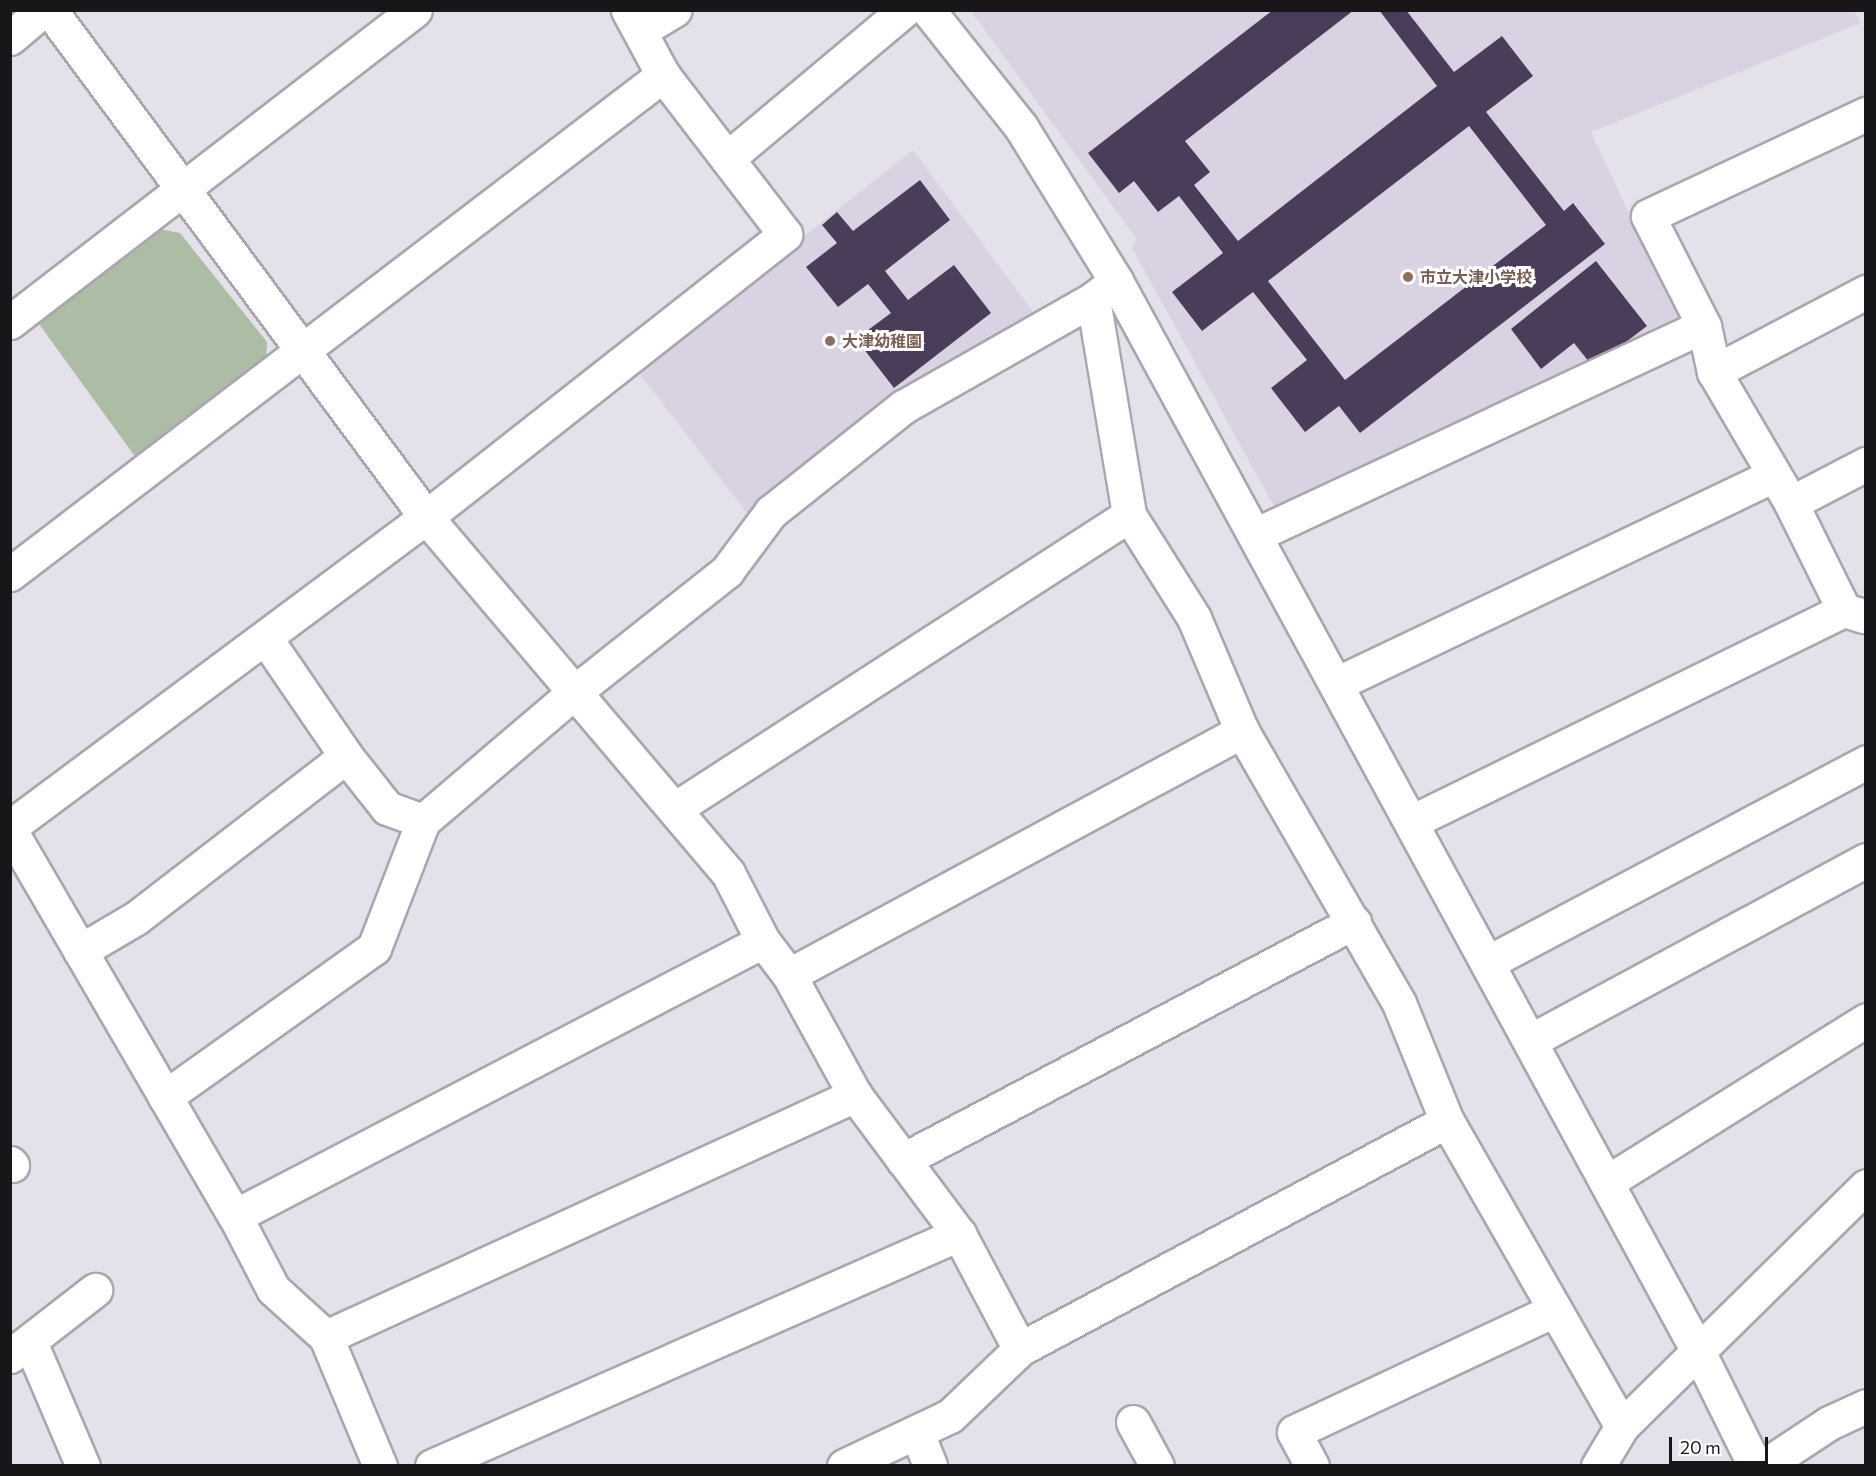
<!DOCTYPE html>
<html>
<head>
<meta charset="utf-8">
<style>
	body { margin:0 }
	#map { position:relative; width:1876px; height:1476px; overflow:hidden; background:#e4e1ea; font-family:Commissioner,"Noto Sans JP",sans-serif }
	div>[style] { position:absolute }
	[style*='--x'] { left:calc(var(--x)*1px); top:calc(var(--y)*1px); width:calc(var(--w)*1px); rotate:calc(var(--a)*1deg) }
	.built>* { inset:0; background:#d9d2e2 }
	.green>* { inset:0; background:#adbca5 }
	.building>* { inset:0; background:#4a3d59 }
	.roads { filter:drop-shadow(2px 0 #aaa6af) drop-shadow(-2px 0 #aaa6af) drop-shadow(0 2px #aaa6af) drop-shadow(0 -2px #aaa6af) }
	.minor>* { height:33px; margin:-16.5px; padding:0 16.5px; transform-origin:16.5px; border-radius:16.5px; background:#fff }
	.dots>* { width:16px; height:16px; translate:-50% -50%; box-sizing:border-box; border:3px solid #fff; border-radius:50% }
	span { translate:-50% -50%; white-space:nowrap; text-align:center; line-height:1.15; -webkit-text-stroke:6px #fff; paint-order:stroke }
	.education-label { font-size:16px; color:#785e54; font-weight:700 }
	.left { translate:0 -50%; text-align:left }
	.frame { position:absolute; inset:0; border:12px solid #181619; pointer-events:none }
	.scale { position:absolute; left:1669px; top:1437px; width:99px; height:27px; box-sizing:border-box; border:3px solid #181619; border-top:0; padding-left:8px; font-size:18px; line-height:21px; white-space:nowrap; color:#181619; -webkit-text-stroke:4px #fff; paint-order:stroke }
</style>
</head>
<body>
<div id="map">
	<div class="built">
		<i style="clip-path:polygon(1853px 10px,1861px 23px,1591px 132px,1629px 213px,1684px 307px,1676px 332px,1278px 514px,1132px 248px,1136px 238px,971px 11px)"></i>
		<i style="clip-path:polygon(913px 150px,1034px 313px,896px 397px,750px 517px,636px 369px)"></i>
	</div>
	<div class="green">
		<i style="clip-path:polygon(160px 229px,180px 233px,267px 342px,266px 365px,139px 462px,39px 324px)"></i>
	</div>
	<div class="building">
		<i style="clip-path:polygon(evenodd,1273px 10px,1354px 10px,1185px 141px,1210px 172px,1194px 185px,1238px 241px,1437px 86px,1379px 10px,1406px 10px,1454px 72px,1502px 36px,1533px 76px,1486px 112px,1564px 211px,1573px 203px,1605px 244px,1360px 433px,1339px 406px,1305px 432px,1271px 388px,1307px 360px,1253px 292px,1202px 331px,1172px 292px,1223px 253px,1179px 196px,1158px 212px,1134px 181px,1119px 193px,1088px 153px,1273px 10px,1469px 126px,1546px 225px,1345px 380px,1268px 281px,1469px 126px)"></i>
		<i style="clip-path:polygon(920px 180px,950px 220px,885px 271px,908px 300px,954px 265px,991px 313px,894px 388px,856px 339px,891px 313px,868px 284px,838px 307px,806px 267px,837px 243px,822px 225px,837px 212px,853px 231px)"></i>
		<i style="clip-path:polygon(1596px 261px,1647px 326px,1593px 367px,1574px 343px,1541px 369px,1511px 329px)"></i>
	</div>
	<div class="roads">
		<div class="minor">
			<i style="--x:50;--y:10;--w:631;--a:53.44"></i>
			<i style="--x:426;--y:517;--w:467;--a:49.7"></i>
			<i style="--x:728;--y:873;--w:76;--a:62.8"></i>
			<i style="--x:763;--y:941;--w:43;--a:52.6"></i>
			<i style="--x:789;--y:975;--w:137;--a:61.2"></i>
			<i style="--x:855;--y:1095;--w:174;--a:53.2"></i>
			<i style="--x:959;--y:1234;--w:130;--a:62.1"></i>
			<i style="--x:928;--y:10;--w:149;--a:51.5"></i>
			<i style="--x:1021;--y:127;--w:181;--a:58.3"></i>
			<i style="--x:1116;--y:281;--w:1218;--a:61.46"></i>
			<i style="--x:1698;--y:1351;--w:128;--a:63.6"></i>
			<i style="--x:641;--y:30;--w:39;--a:-31"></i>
			<i style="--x:10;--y:38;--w:43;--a:-40.3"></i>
			<i style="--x:729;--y:157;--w:229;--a:-40"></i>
			<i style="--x:1093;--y:299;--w:219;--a:80.5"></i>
			<i style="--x:1129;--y:515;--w:122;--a:57.7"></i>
			<i style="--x:1194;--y:618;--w:123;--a:67"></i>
			<i style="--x:1242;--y:731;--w:314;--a:60"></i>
			<i style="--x:1399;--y:1003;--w:127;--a:67.9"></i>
			<i style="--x:1447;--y:1121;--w:352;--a:60.2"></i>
			<i style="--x:10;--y:322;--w:511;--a:-37.61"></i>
			<i style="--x:1714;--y:372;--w:172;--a:-27.8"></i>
			<i style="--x:1791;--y:503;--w:85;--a:-27.5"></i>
			<i style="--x:1255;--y:535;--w:495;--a:-25"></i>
			<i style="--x:10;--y:574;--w:822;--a:-37.39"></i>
			<i style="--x:1844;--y:610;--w:119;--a:-116.4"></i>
			<i style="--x:1791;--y:503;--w:152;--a:-120.4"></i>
			<i style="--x:1714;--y:372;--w:47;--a:-102.3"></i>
			<i style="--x:1704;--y:326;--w:123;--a:-117"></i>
			<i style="--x:1648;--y:216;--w:241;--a:-25.1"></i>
			<i style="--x:266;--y:639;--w:142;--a:55.6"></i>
			<i style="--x:346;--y:756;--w:66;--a:51.7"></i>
			<i style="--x:387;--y:808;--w:38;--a:20"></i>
			<i style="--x:1336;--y:684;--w:485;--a:-25.5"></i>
			<i style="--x:676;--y:808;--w:539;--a:-32.89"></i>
			<i style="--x:1411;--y:822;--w:482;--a:-26.1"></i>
			<i style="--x:1844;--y:610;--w:21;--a:17"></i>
			<i style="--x:10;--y:827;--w:519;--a:-36.69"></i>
			<i style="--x:426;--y:517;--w:457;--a:-38.2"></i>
			<i style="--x:785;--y:234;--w:200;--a:-127.5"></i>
			<i style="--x:663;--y:75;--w:74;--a:-118.3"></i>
			<i style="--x:10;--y:830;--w:447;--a:59.8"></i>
			<i style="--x:235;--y:1216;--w:82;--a:62.5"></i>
			<i style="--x:273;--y:1289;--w:72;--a:42.2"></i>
			<i style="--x:326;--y:1337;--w:140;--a:67.3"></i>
			<i style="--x:80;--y:951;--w:65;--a:-30.5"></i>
			<i style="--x:136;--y:918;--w:265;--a:-37.6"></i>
			<i style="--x:1487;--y:963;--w:429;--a:-27.9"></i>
			<i style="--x:789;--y:975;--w:515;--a:-28.31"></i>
			<i style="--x:1530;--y:1041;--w:382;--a:-28.3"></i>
			<i style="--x:165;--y:1097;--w:257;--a:-35.5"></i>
			<i style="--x:374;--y:948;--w:136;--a:-68.9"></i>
			<i style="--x:423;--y:821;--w:196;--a:-40.4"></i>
			<i style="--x:572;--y:694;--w:198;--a:-38.4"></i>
			<i style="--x:727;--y:571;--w:74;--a:-53.3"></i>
			<i style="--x:771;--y:512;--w:169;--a:-38.5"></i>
			<i style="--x:903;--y:407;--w:219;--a:-29.6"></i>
			<i style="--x:1093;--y:299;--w:29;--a:-38"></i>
			<i style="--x:903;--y:1160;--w:510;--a:-27.82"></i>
			<i style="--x:10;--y:1163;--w:3;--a:45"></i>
			<i style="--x:1607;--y:1182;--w:305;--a:-32"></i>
			<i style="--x:235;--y:1216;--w:595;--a:-27.51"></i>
			<i style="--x:326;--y:1337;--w:582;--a:-24.58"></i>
			<i style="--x:30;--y:1342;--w:135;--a:66.9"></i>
			<i style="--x:10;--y:1356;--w:108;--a:-37.8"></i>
			<i style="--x:1133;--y:1422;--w:50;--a:61.4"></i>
			<i style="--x:917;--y:1433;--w:35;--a:68"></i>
			<i style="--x:432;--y:1466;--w:576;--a:-23.76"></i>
			<i style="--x:844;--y:1466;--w:117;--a:-25.3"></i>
			<i style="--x:950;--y:1416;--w:97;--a:-43.7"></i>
			<i style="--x:1020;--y:1349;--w:484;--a:-28.1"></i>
			<i style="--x:1312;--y:1466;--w:38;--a:-118"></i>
			<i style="--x:1294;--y:1432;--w:288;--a:-25.1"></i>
			<i style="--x:1598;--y:1466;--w:47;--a:-59"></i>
			<i style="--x:1622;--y:1426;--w:342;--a:-44.5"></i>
			<i style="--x:1764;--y:1466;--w:78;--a:-33.5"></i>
			<i style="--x:1829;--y:1423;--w:41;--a:-24.7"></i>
		</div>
	</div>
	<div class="dots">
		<i style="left:1408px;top:277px;background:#8d6e63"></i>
		<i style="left:830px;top:341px;background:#8d6e63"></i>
	</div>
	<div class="education-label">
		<span class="left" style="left:1420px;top:277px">市立大津小学校</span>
		<span class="left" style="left:842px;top:341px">大津幼稚園</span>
	</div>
	<div class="frame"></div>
	<div class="scale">20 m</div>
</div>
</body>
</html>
